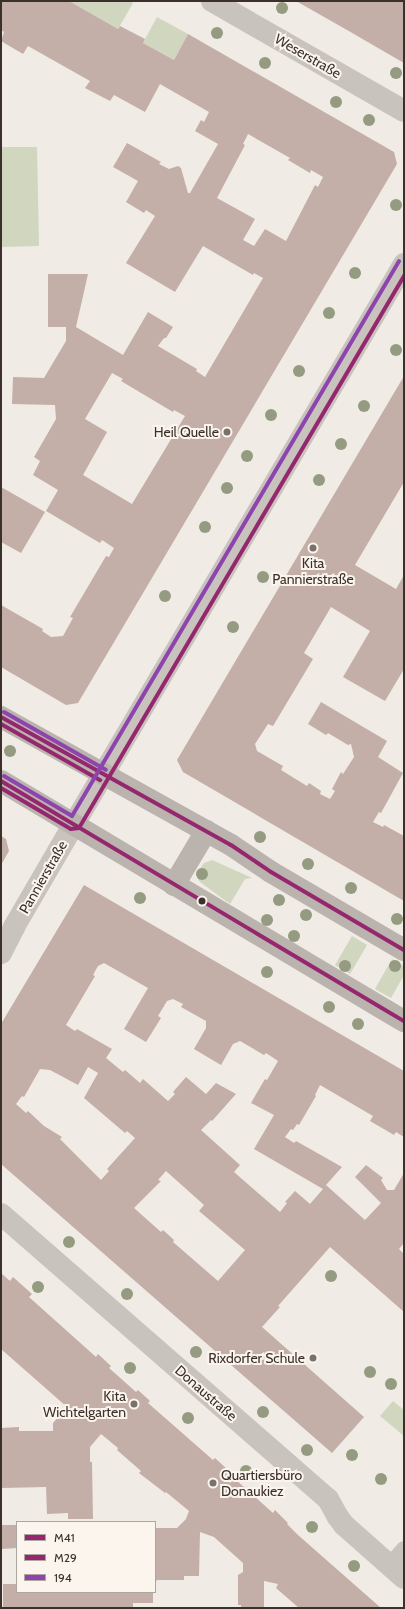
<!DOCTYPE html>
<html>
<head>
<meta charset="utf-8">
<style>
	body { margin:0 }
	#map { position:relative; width:405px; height:1609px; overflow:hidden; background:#f0ebe5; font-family:Cabin,sans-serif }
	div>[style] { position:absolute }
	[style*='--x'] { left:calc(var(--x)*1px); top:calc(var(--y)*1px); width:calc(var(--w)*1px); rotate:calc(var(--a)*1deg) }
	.green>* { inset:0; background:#d1d6bf }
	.building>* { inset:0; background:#c3afa7 }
	.service>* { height:16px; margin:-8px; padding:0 8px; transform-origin:8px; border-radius:8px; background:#c9c3be }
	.minor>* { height:22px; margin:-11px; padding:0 11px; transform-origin:11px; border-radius:11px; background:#c9c3be }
	.tertiary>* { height:22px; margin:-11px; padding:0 11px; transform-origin:11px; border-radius:11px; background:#c9c3be }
	.secondary>* { height:22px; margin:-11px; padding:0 11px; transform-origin:11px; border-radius:11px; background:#bab3ae }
	.bus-1>* { height:4px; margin:-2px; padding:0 2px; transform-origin:2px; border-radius:2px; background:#95276e }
	.bus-2>* { height:4px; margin:-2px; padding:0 2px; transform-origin:2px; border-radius:2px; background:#95276e }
	.bus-3>* { height:4px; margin:-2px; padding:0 2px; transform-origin:2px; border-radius:2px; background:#8e44ad }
	.trees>* { width:12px; height:12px; margin:-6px; border-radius:50%; background:#959b80 }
	.dots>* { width:11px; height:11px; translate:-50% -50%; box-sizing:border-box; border:2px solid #fbf5ee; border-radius:50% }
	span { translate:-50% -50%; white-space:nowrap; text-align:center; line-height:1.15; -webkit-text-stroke:4px #fbf5ee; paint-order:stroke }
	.street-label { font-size:14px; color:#3b302b }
	.poi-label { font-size:14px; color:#3b302b }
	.right { translate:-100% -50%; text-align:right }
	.left { translate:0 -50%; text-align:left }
	.frame { position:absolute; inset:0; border:2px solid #3b302b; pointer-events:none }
	.legend { position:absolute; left:16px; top:1521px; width:140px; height:72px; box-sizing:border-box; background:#fbf5ee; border:1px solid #aea6a0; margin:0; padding:5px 7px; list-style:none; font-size:12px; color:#3b302b }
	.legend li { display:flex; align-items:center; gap:8px; height:20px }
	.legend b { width:20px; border:1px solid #aea6a0 }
</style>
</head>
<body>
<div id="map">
	<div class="green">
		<i style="clip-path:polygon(69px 1px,129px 1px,133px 3px,118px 29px)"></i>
		<i style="clip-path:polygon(157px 17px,188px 34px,174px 60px,143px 43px)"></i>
		<i style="clip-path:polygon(1px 147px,37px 147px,39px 246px,1px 247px)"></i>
		<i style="clip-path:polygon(212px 860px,252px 878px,245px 879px,230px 904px,200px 882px,198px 879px,198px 872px,204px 863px)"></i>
		<i style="clip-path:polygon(352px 936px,367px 945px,350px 974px,335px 965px)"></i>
		<i style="clip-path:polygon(392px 959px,404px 966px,404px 975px,391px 998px,375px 989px)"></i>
		<i style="clip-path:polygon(393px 1401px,404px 1410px,404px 1436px,380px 1416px)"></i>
	</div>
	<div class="building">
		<i style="clip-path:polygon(evenodd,1px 1px,69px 1px,118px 29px,120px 26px,145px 39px,143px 43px,174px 60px,188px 34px,394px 152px,397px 164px,78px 703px,66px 705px,1px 667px,1px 605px,43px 629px,42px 631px,51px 637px,63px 636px,73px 618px,70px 617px,106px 556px,109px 557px,114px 548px,102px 540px,100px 543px,46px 511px,58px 490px,33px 475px,40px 461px,34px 457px,56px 419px,55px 405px,12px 404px,13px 377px,44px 378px,66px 341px,66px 327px,48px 327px,48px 274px,88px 274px,76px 327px,123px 355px,148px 312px,173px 327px,166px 338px,164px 338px,158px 346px,197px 369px,196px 371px,205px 377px,263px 278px,254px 273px,253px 275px,203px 246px,175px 292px,126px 263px,155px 216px,146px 210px,144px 213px,126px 202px,138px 181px,113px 167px,127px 143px,161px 162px,159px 164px,169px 169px,178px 166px,181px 168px,188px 193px,190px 193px,218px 144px,195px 131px,201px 120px,204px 122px,209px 112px,160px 84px,145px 112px,114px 95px,110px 101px,85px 88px,90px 81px,28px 46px,23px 54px,1px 41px,4px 32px,1px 30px,1px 1px,248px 134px,290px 158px,288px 160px,310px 173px,311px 170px,323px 177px,318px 187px,315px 185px,286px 241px,265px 229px,254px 246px,243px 240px,255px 219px,217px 198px,245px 145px,243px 144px,248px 134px,1px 1px,112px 373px,123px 379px,121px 381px,173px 412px,174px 410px,185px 416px,132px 504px,83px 475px,107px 432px,85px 419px,112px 373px)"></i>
		<i style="clip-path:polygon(296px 1px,404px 1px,404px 63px,347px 30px)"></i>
		<i style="clip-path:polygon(404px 376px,404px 482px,355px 565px,396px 589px,404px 575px,404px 669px,385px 701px,343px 677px,370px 631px,331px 607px,304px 653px,313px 659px,273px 726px,268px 724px,255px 744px,257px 751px,283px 766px,281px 770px,307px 786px,309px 783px,321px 791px,320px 794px,330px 799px,335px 791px,332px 789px,341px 772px,343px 774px,354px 757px,351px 744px,348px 745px,328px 733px,326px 735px,308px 724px,321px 702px,387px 741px,378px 757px,403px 773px,381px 813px,379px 812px,373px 822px,383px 827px,384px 825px,404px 836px,404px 901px,183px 772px,177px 760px)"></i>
		<i style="clip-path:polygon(1px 487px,45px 512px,21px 553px,1px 542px)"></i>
		<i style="clip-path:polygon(1px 836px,6px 839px,9px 851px,1px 865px)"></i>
		<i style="clip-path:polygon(evenodd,84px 885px,404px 1071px,404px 1137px,396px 1132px,394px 1135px,370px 1121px,373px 1116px,320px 1085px,315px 1095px,316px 1096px,299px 1125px,297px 1124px,293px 1130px,291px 1129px,285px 1137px,294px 1143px,296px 1141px,342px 1167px,326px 1185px,365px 1220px,381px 1203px,355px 1177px,366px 1165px,383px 1178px,381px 1180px,387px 1190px,394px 1190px,404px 1173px,404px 1243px,399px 1249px,404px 1254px,404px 1312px,330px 1247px,278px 1306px,280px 1307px,262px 1327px,364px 1417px,332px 1453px,1px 1164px,1px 1024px,84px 885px,104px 963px,148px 988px,124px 1029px,146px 1042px,161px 1018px,158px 1016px,167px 1001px,173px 999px,183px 1004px,181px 1007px,206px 1021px,206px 1028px,194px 1049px,221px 1065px,233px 1044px,240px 1041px,264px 1055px,266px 1053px,278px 1061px,267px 1080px,265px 1079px,251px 1103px,274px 1115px,254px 1149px,323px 1189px,310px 1204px,295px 1191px,285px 1202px,287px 1203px,280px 1212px,234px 1172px,240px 1165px,201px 1130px,211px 1120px,212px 1121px,236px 1094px,216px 1083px,206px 1094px,186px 1077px,173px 1092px,175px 1094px,168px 1101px,143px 1079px,140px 1083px,125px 1070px,123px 1072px,106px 1058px,112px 1049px,77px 1029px,75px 1031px,66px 1025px,95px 976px,93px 975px,98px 966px,104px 963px,84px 885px,88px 1067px,98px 1073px,84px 1098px,125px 1133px,127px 1131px,135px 1138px,107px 1169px,109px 1171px,101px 1180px,60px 1139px,62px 1137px,44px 1126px,28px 1111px,26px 1113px,16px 1104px,22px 1096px,24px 1097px,40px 1069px,50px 1070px,78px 1085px,88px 1067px,84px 885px,166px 1171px,204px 1205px,199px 1211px,245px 1250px,218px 1281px,173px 1242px,174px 1240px,163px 1230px,161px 1232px,134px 1208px,161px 1181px,158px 1180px,166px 1171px)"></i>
		<i style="clip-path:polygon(1px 1273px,10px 1281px,13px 1277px,32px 1294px,29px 1297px,96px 1357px,98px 1354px,111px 1366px,109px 1368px,136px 1392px,138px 1390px,150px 1401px,148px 1403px,213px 1460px,215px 1458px,228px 1470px,227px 1472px,273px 1513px,275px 1510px,288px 1523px,287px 1524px,298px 1535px,381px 1608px,299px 1608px,276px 1588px,278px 1584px,264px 1581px,264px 1608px,241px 1608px,241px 1605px,238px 1605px,238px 1575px,243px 1572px,243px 1563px,214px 1537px,200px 1532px,199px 1576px,184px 1576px,184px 1580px,157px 1580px,155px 1583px,155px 1528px,177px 1528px,186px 1519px,189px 1511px,166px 1492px,165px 1493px,139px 1473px,141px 1471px,117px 1450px,118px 1448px,101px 1434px,90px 1447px,90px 1462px,92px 1462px,93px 1519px,68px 1519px,68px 1513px,47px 1514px,46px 1487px,2px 1488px,1px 1428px,19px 1427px,19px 1431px,53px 1431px,53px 1423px,67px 1407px,1px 1349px)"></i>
		<i style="clip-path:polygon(2px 1525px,17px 1525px,17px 1548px,2px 1549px)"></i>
		<i style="clip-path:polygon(3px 1584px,17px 1584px,17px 1592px,153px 1592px,153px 1603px,133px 1603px,133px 1608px,3px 1608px)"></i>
	</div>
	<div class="service">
		<i style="--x:390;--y:1565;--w:21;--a:-49"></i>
	</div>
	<div class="minor">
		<i style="--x:212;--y:1;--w:221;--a:29.8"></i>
		<i style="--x:1;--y:953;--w:29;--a:-63"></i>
		<i style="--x:14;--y:927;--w:119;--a:-59.8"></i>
		<i style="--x:1;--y:1214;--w:434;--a:41.1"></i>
		<i style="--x:328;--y:1499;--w:21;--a:61"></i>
		<i style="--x:338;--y:1517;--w:10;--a:53"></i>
		<i style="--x:344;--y:1525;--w:80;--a:41.5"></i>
	</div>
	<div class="tertiary">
		<i style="--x:74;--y:824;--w:650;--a:-59.49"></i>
	</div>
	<div class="secondary">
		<i style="--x:1;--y:717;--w:263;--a:29.1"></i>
		<i style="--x:231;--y:845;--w:48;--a:34"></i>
		<i style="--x:271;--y:872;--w:154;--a:30.4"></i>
		<i style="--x:1;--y:781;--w:469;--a:30.8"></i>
		<i style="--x:174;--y:885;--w:63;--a:-59.3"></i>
	</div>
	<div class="bus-1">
		<i style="--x:1;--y:717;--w:263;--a:29.1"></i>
		<i style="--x:231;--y:845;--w:48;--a:34"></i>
		<i style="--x:271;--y:872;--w:154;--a:30.4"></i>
		<i style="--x:1;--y:781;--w:469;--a:30.8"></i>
	</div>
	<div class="bus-2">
		<i style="--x:1;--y:724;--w:114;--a:29.5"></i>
		<i style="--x:1;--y:788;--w:81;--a:30.4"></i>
		<i style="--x:71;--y:829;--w:8;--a:-7"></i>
		<i style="--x:79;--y:828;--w:641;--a:-59.51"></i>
	</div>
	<div class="bus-3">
		<i style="--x:4;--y:712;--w:117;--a:29.6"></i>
		<i style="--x:4;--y:776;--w:79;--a:30.5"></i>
		<i style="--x:72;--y:816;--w:644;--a:-59.49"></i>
	</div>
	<div class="trees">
		<i style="left:282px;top:8px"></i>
		<i style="left:217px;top:33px"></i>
		<i style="left:265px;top:63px"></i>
		<i style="left:396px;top:73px"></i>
		<i style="left:336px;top:102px"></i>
		<i style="left:369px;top:120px"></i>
		<i style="left:396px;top:205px"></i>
		<i style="left:355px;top:273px"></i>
		<i style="left:329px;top:313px"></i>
		<i style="left:396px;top:350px"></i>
		<i style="left:299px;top:371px"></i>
		<i style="left:364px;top:406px"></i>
		<i style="left:271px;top:415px"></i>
		<i style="left:341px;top:444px"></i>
		<i style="left:247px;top:456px"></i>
		<i style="left:319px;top:480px"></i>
		<i style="left:227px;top:488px"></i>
		<i style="left:205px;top:527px"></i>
		<i style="left:263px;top:577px"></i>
		<i style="left:165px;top:596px"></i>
		<i style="left:233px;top:627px"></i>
		<i style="left:10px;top:751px"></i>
		<i style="left:260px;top:837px"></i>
		<i style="left:308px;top:864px"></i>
		<i style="left:202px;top:874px"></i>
		<i style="left:351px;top:888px"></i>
		<i style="left:140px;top:898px"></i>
		<i style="left:279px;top:900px"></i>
		<i style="left:306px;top:915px"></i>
		<i style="left:397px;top:919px"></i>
		<i style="left:267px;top:920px"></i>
		<i style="left:294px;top:936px"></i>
		<i style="left:345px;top:966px"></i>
		<i style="left:395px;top:966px"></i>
		<i style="left:267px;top:972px"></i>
		<i style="left:329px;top:1007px"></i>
		<i style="left:358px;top:1024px"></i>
		<i style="left:69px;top:1242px"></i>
		<i style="left:331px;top:1276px"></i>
		<i style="left:38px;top:1287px"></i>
		<i style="left:127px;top:1294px"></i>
		<i style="left:196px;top:1352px"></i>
		<i style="left:130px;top:1368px"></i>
		<i style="left:370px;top:1372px"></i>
		<i style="left:391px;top:1384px"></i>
		<i style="left:263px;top:1412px"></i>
		<i style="left:188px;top:1418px"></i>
		<i style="left:307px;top:1450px"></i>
		<i style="left:352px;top:1455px"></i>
		<i style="left:246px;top:1471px"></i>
		<i style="left:381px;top:1479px"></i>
		<i style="left:312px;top:1527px"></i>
		<i style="left:354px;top:1566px"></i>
	</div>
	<div class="dots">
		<i style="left:227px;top:432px;background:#7a716c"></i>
		<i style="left:313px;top:548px;background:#7a716c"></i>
		<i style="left:202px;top:901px;background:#3b302b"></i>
		<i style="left:313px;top:1358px;background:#7a716c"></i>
		<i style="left:134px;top:1404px;background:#7a716c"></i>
		<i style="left:213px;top:1483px;background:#7a716c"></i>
	</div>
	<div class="street-label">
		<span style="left:308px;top:56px;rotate:30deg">Weserstraße</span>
		<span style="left:43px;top:877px;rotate:-60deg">Pannierstraße</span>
		<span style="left:206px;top:1393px;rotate:41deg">Donaustraße</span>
	</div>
	<div class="poi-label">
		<span class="right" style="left:219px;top:432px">Heil Quelle</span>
		<span style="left:313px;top:571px">Kita<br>Pannierstraße</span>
		<span class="right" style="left:305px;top:1358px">Rixdorfer Schule</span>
		<span class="right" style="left:126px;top:1404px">Kita<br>Wichtelgarten</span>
		<span class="left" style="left:221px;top:1483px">Quartiersbüro<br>Donaukiez</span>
	</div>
	<div class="frame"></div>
	<ul class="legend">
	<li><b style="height:5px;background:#95276e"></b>M41</li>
	<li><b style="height:5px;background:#95276e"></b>M29</li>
	<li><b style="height:5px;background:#8e44ad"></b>194</li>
	</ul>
</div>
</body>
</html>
